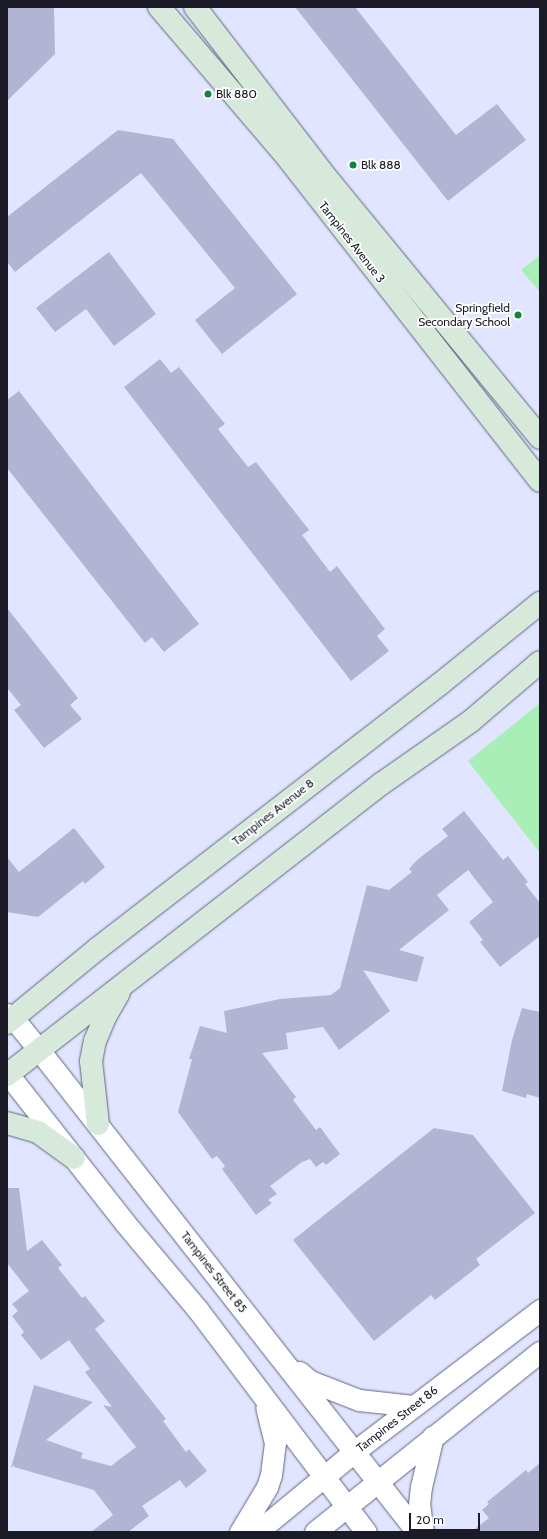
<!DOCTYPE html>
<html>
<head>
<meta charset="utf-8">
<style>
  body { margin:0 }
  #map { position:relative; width:547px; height:1539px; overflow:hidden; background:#e2e5ff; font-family:Cabin,sans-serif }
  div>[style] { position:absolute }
  .green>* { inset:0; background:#a8eeb6 }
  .building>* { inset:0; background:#b1b5d3 }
  .roads { filter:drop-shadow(0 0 1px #626581) drop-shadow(0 0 1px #626581) }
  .street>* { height:21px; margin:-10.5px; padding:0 10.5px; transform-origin:10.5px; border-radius:10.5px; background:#fff }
  .secondary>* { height:22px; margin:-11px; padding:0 11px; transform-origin:11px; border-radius:11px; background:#d7e9db }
  .dots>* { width:11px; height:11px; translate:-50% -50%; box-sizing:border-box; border:2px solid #fff; border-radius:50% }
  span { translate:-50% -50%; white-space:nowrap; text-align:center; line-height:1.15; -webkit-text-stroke:3.5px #fff; paint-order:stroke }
  .poi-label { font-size:12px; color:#1a1b26 }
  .left { translate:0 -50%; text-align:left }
  .right { translate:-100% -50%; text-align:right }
  .street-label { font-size:12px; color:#1a1b26 }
  .frame { position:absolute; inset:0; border:8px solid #1a1b26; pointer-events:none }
  .scale { position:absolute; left:409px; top:1513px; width:71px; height:18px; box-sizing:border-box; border:2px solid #1a1b26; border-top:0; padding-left:5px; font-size:12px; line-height:14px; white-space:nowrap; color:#1a1b26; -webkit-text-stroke:3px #fff; paint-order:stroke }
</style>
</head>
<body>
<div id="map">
  <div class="green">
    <i style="clip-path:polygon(540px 255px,540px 292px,521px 270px)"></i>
    <i style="clip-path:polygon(540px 703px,540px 853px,468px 761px)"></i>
  </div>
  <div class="building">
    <i style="clip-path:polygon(7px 7px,54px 7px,55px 54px,7px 101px)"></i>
    <i style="clip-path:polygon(295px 7px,355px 7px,456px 135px,497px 104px,526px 140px,448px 201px)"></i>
    <i style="clip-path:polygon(118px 130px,173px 139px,297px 294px,222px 354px,195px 320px,235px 288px,141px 173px,15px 272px,7px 262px,7px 217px)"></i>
    <i style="clip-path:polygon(109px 252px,156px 314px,114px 346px,86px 309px,55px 332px,36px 308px)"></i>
    <i style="clip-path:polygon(160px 359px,171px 373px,179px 367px,225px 424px,218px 429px,248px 467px,256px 462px,309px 530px,302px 535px,330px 572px,337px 566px,385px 629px,377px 636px,389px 651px,351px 681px,124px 387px)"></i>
    <i style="clip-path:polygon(19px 391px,199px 624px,164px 652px,152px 637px,145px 643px,7px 468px,7px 400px)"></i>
    <i style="clip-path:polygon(7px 608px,78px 698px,70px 705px,82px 719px,44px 748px,14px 710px,21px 705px,7px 688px)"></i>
    <i style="clip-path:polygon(464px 811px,503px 860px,508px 856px,528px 882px,525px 884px,540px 903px,540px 936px,500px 967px,480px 942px,483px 940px,469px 922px,493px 902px,468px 870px,437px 895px,449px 910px,399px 950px,424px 957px,417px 982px,363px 970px,390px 1011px,339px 1050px,323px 1027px,286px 1033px,288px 1049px,262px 1053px,296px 1097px,293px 1100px,316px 1130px,320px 1127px,340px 1154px,326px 1165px,323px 1162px,316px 1167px,310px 1159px,302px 1162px,270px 1186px,277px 1194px,268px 1200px,272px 1203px,256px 1215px,222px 1169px,225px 1166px,217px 1156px,212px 1159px,178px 1112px,192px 1059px,189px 1059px,200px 1026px,227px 1033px,224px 1011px,280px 999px,331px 995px,340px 988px,367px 885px,389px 890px,412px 872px,409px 869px,417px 860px,448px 836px,442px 829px)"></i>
    <i style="clip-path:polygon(74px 828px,105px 867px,85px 884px,83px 881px,38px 917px,7px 912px,7px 857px,19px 872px)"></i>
    <i style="clip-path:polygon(522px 1008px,540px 1012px,540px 1098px,527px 1094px,526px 1098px,502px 1091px,512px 1040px)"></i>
    <i style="clip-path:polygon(434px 1128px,473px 1135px,535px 1213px,476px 1259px,480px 1265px,435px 1300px,431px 1295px,374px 1341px,293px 1240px)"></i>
    <i style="clip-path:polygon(7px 1188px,19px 1188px,27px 1251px,42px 1240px,62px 1265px,58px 1268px,82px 1298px,85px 1296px,105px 1321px,95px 1329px,166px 1419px,163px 1421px,186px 1452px,189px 1449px,207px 1471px,186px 1488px,180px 1480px,142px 1506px,149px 1516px,128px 1532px,91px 1532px,113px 1515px,94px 1490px,14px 1467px,14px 1465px,11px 1468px,34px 1385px,93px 1402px,46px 1440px,83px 1453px,81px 1458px,111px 1466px,136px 1447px,103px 1405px,112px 1407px,85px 1372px,90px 1369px,69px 1340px,41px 1360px,21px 1335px,24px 1332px,12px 1316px,18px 1311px,12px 1304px,29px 1291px,7px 1263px)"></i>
    <i style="clip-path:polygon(540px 1463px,540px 1532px,471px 1532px,489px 1518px,482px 1510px,489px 1504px,487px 1502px,526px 1470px,528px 1473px)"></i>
  </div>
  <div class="roads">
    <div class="street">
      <i style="left:7px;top:1014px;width:7px;rotate:34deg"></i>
      <i style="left:13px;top:1018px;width:41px;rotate:50.9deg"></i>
      <i style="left:39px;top:1050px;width:613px;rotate:51.9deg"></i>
      <i style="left:7px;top:1073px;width:191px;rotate:51.8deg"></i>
      <i style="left:125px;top:1223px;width:114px;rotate:50deg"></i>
      <i style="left:198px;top:1310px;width:278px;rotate:52.9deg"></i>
      <i style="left:299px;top:1372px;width:14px;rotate:39deg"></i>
      <i style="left:310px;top:1381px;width:53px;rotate:21.2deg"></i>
      <i style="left:359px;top:1400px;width:54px;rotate:6.3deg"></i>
      <i style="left:240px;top:1532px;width:52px;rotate:-59deg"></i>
      <i style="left:267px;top:1487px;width:13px;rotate:-72deg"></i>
      <i style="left:271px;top:1475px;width:32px;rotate:-83deg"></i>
      <i style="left:275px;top:1443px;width:36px;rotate:-104deg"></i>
      <i style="left:257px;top:1532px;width:127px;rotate:-39.6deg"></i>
      <i style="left:355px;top:1451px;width:233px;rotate:-37.3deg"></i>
      <i style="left:315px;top:1532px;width:288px;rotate:-38.7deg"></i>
      <i style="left:423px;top:1532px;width:27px;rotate:-98deg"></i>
      <i style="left:419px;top:1505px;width:18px;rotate:-84deg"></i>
      <i style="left:421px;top:1487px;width:52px;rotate:-76.8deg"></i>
    </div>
    <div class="secondary">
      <i style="left:159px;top:7px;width:191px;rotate:49.5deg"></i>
      <i style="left:283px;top:152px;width:417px;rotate:52deg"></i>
      <i style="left:195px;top:7px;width:221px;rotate:52.4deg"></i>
      <i style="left:330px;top:182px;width:331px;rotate:50.6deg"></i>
      <i style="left:7px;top:1023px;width:117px;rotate:-39.4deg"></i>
      <i style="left:97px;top:949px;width:433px;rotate:-37.7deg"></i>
      <i style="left:440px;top:684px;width:129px;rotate:-39deg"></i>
      <i style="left:7px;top:1075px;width:474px;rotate:-37.9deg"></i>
      <i style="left:381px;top:784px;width:110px;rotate:-35deg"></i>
      <i style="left:471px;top:721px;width:91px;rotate:-40.5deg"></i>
      <i style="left:7px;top:1123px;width:32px;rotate:16deg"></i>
      <i style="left:38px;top:1132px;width:44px;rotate:35.8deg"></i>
      <i style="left:98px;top:1124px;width:63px;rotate:-96.3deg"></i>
      <i style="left:91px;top:1061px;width:20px;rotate:-79deg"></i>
      <i style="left:95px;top:1041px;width:26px;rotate:-67deg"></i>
      <i style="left:105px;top:1017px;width:28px;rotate:-60deg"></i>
    </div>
  </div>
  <div class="dots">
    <i style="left:208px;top:94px;background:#10853e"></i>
    <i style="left:353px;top:165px;background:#10853e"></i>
    <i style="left:518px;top:315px;background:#10853e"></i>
  </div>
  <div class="poi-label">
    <span class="left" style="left:216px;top:94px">Blk 880</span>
    <span class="left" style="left:361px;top:165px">Blk 888</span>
    <span class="right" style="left:510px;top:315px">Springfield<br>Secondary School</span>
  </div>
  <div class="street-label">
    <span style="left:352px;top:242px;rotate:52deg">Tampines Avenue 3</span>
    <span style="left:273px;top:812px;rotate:-38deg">Tampines Avenue 8</span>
    <span style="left:214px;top:1272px;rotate:52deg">Tampines Street 85</span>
    <span style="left:397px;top:1419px;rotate:-38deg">Tampines Street 86</span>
  </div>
  <div class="frame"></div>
  <div class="scale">20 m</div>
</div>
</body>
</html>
